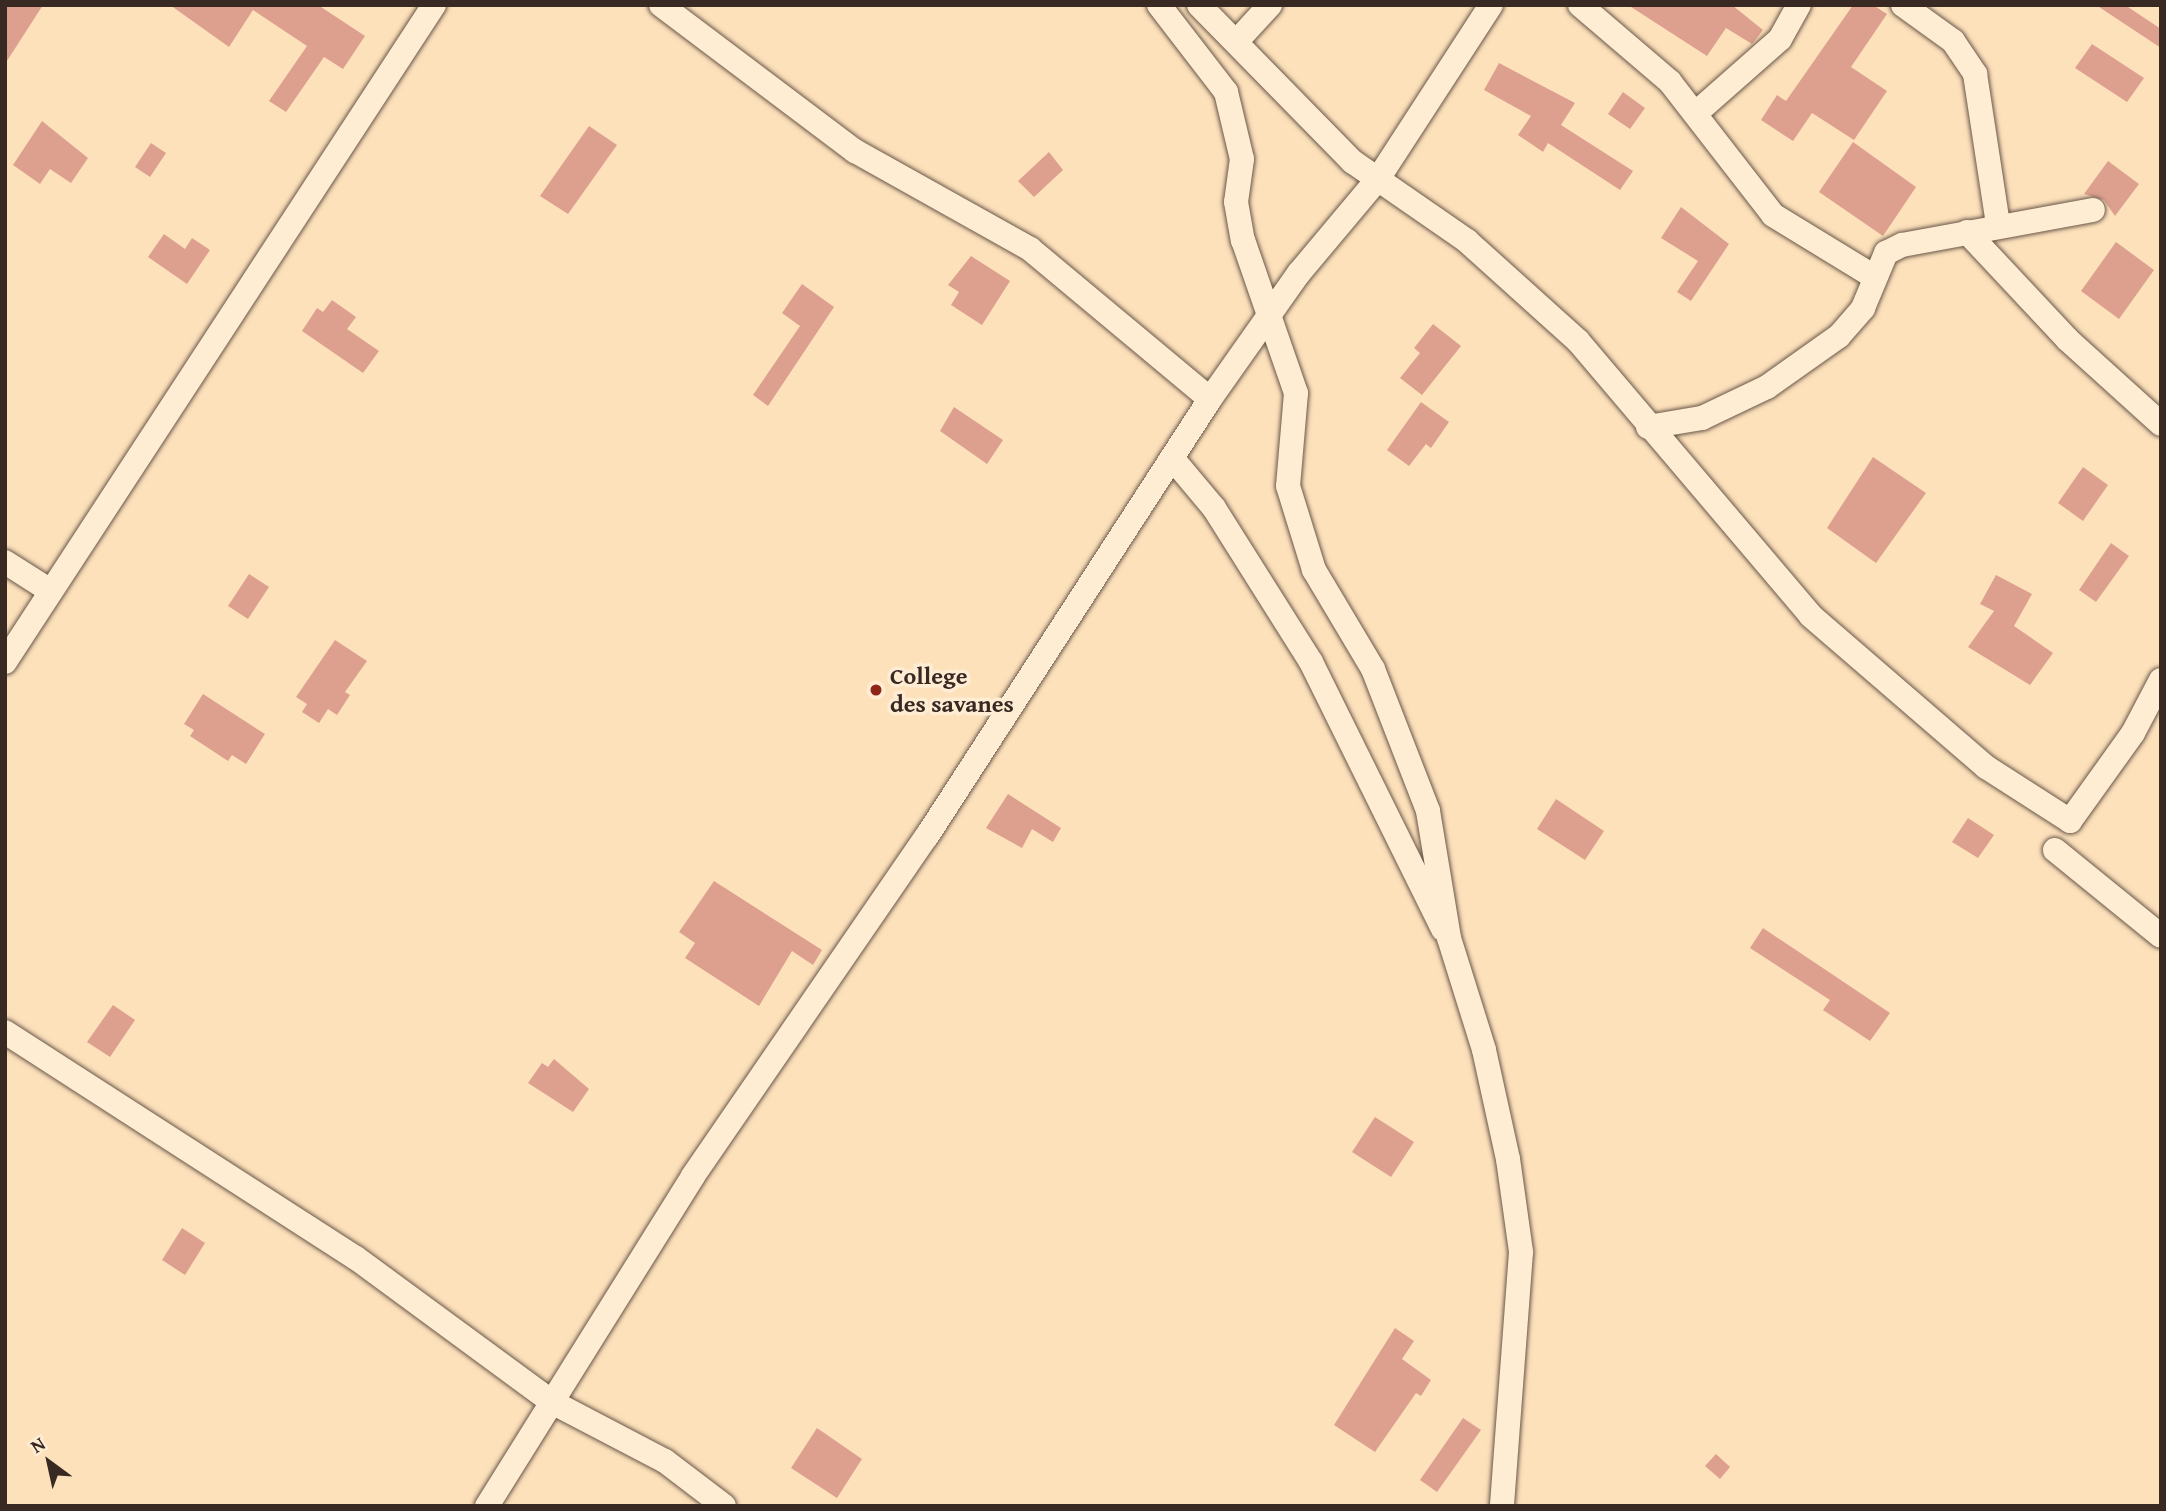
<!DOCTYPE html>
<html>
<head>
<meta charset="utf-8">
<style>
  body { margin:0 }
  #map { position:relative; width:2166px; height:1511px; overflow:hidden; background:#fde1bb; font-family:"Gentium Book Plus",serif }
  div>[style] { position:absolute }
  .building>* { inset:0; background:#dea08e }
  .roads { filter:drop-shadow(0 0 2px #695749) drop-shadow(0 0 2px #695749) }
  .minor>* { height:24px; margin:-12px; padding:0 12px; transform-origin:12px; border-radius:12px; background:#feecd3 }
  .dots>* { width:19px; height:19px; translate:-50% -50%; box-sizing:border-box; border:4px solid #feecd3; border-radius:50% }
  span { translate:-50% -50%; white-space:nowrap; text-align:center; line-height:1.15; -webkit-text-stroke:7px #feecd3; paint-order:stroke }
  .poi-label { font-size:24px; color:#382923; font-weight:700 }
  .left { translate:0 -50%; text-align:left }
  .frame { position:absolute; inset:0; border:7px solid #382923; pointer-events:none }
  .north { position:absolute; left:14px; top:1427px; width:70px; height:70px; -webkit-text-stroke:5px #feecd3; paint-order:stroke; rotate:327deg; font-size:19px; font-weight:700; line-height:28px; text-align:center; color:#382923 }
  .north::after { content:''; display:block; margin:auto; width:24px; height:32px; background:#382923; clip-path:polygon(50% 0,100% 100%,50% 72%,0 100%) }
</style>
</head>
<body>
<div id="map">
  <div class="building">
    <i style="clip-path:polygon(5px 5px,43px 5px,5px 64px)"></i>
    <i style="clip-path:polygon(170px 5px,318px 5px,365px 36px,343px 69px,324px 57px,286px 112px,269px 101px,307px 46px,253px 10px,229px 47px)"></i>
    <i style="clip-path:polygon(1628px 5px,1732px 5px,1763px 30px,1752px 44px,1726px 28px,1707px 56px)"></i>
    <i style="clip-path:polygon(1853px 5px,1873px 5px,1887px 14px,1851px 67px,1887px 91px,1854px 140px,1812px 113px,1793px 141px,1761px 120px,1777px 95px,1786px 101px)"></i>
    <i style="clip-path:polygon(2096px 5px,2125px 5px,2161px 29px,2161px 48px)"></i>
    <i style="clip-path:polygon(2092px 44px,2144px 78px,2127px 102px,2075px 68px)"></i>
    <i style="clip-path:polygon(1499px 63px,1575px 103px,1561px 125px,1633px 171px,1620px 190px,1548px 143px,1543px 152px,1518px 135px,1531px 116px,1484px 90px)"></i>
    <i style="clip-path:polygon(1623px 92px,1645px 108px,1630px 129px,1608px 114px)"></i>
    <i style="clip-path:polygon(42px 121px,88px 158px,71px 183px,50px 169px,40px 184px,13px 165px)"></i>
    <i style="clip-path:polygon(589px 126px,617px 145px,568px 214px,540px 196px)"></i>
    <i style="clip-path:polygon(1853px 142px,1916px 187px,1883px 236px,1819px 192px)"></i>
    <i style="clip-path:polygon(151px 143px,166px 153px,150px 177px,135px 167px)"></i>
    <i style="clip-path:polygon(1049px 152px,1063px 170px,1034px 197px,1018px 181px)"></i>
    <i style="clip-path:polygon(2108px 161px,2139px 184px,2115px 216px,2104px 200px,2084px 194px)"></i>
    <i style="clip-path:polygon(1681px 207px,1729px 244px,1691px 301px,1677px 292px,1698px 261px,1661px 238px)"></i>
    <i style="clip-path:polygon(164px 234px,185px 249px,192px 238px,210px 250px,187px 284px,148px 257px)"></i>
    <i style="clip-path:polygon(2116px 242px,2154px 270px,2119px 319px,2081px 291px)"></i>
    <i style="clip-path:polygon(971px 256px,1010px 281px,982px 325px,951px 305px,959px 292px,948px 285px)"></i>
    <i style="clip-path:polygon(802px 284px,834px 307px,768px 406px,753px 395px,800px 326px,782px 313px)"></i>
    <i style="clip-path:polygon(332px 300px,356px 317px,347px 329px,379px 351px,363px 373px,302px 331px,317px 308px,323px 312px)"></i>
    <i style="clip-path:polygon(1433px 324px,1461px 346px,1422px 395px,1400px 378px,1420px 353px,1414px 348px)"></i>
    <i style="clip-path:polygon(1421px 402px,1449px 422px,1431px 448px,1426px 444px,1409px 466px,1387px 450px)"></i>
    <i style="clip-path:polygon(954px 407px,1003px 440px,987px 464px,940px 431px)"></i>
    <i style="clip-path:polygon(1873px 457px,1926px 493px,1876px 563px,1827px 528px)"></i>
    <i style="clip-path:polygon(2083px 467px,2108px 485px,2083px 521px,2058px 503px)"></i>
    <i style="clip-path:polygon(2111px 543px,2129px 556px,2096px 602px,2079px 590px)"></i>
    <i style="clip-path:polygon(249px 574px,269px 587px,248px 619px,228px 606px)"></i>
    <i style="clip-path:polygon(1996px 575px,2032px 594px,2014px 626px,2053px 653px,2030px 685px,1968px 647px,1994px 611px,1980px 604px)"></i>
    <i style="clip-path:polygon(335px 640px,367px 661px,345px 692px,350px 695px,337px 715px,328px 709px,319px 723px,302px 712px,307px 704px,296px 697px)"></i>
    <i style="clip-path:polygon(203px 694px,265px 734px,246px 764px,232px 755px,228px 761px,190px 736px,194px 730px,184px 724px)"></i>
    <i style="clip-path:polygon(1008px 794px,1061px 828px,1053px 842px,1032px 829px,1022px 848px,986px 828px)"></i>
    <i style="clip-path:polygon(1556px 799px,1604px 831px,1585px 860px,1537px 829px)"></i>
    <i style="clip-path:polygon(1968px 818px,1994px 835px,1978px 858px,1952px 842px)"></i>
    <i style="clip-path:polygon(714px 881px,822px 950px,813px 965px,792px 951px,759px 1006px,685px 958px,695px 943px,679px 932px)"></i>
    <i style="clip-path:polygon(1763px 928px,1890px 1013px,1870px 1041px,1823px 1010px,1830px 1000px,1750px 948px)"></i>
    <i style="clip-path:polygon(113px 1005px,135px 1020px,110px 1057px,87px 1042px)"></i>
    <i style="clip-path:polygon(554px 1059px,589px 1089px,573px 1112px,528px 1083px,542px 1063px,548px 1067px)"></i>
    <i style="clip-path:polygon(1375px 1117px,1414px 1142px,1391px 1177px,1352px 1152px)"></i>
    <i style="clip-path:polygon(182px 1228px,205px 1243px,185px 1275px,162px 1260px)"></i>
    <i style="clip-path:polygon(1395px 1328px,1414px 1341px,1402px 1359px,1431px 1380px,1421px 1396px,1416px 1393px,1375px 1452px,1334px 1425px)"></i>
    <i style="clip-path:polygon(1463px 1418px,1481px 1430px,1437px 1492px,1420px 1480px)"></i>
    <i style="clip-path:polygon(817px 1428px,862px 1459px,837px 1498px,791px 1468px)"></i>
    <i style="clip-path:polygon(1716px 1454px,1730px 1467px,1720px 1479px,1705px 1466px)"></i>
  </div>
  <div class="roads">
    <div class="minor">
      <i style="left:661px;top:5px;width:243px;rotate:37deg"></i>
      <i style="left:855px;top:151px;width:201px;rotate:29.2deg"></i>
      <i style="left:1030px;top:249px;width:234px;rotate:39.8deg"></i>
      <i style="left:1159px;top:5px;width:110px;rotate:52.4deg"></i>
      <i style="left:1226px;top:92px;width:69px;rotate:76.6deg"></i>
      <i style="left:1242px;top:159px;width:43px;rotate:97.9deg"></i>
      <i style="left:1236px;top:202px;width:39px;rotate:80deg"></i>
      <i style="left:1243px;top:240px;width:162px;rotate:70.9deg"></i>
      <i style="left:1296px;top:393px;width:93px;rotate:94.9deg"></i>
      <i style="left:1288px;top:486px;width:88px;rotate:72.8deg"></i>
      <i style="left:1314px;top:570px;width:115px;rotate:59.2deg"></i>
      <i style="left:1373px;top:669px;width:152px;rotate:68.8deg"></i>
      <i style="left:1428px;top:811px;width:129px;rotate:80.6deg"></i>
      <i style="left:1449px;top:938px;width:117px;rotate:72.6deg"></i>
      <i style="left:1484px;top:1050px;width:112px;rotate:77.6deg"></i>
      <i style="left:1508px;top:1159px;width:94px;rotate:82deg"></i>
      <i style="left:1521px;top:1252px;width:255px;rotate:94.3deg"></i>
      <i style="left:1199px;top:5px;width:220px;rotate:45.6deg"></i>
      <i style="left:1353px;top:162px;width:139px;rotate:34.7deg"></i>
      <i style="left:1467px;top:241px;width:149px;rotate:42deg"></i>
      <i style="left:1578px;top:341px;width:360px;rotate:49.7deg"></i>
      <i style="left:1811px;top:616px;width:231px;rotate:40.8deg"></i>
      <i style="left:1986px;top:767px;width:100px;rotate:32.7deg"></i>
      <i style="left:2070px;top:821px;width:108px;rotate:-54.4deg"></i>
      <i style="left:2133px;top:733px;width:60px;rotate:-62.2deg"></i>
      <i style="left:1580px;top:5px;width:118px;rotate:40.5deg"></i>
      <i style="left:1670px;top:82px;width:168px;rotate:52.2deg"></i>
      <i style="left:1773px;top:215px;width:117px;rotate:31.4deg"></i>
      <i style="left:1903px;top:5px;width:62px;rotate:35.8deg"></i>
      <i style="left:1953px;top:41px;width:40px;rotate:56deg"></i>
      <i style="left:1975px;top:74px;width:152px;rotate:81.3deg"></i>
      <i style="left:1237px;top:41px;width:49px;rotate:-47.5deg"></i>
      <i style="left:1696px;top:113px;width:112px;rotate:-41.4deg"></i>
      <i style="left:1780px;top:39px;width:39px;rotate:-61deg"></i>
      <i style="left:1967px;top:232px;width:148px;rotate:46.9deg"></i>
      <i style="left:2068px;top:340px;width:125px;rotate:42.1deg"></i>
      <i style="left:1648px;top:427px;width:55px;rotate:-9.5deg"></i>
      <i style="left:1702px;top:418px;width:72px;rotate:-25.5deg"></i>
      <i style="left:1767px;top:387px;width:88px;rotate:-35.3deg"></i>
      <i style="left:1839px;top:336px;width:37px;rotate:-49deg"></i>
      <i style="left:1863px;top:308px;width:60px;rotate:-67.3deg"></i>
      <i style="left:1886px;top:253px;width:18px;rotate:-27deg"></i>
      <i style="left:1902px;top:245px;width:194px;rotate:-10.4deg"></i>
      <i style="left:1172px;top:458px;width:65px;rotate:50deg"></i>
      <i style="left:1214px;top:508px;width:182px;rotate:57.8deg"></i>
      <i style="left:1311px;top:662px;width:298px;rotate:63.7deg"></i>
      <i style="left:5px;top:562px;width:52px;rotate:32.5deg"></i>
      <i style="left:5px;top:662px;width:785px;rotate:-56.86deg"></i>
      <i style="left:2055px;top:850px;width:136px;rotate:39.1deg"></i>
      <i style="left:5px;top:1032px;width:417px;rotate:32.8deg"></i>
      <i style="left:356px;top:1258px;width:243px;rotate:36.3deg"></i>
      <i style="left:552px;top:1402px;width:127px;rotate:27.6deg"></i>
      <i style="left:665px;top:1461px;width:74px;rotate:37.3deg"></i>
      <i style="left:487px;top:1506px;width:389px;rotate:-58deg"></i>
      <i style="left:693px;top:1176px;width:413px;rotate:-55.5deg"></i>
      <i style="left:927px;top:836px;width:521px;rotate:-57.07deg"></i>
      <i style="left:1210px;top:399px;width:154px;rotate:-54.8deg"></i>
      <i style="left:1299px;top:273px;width:123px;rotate:-50deg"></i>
      <i style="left:1378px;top:179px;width:207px;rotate:-57deg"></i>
    </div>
  </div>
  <div class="dots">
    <i style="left:876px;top:690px;background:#8f2418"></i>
  </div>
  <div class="poi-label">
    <span class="left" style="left:890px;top:690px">College<br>des savanes</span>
  </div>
  <div class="frame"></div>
  <div class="north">N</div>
</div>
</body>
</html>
